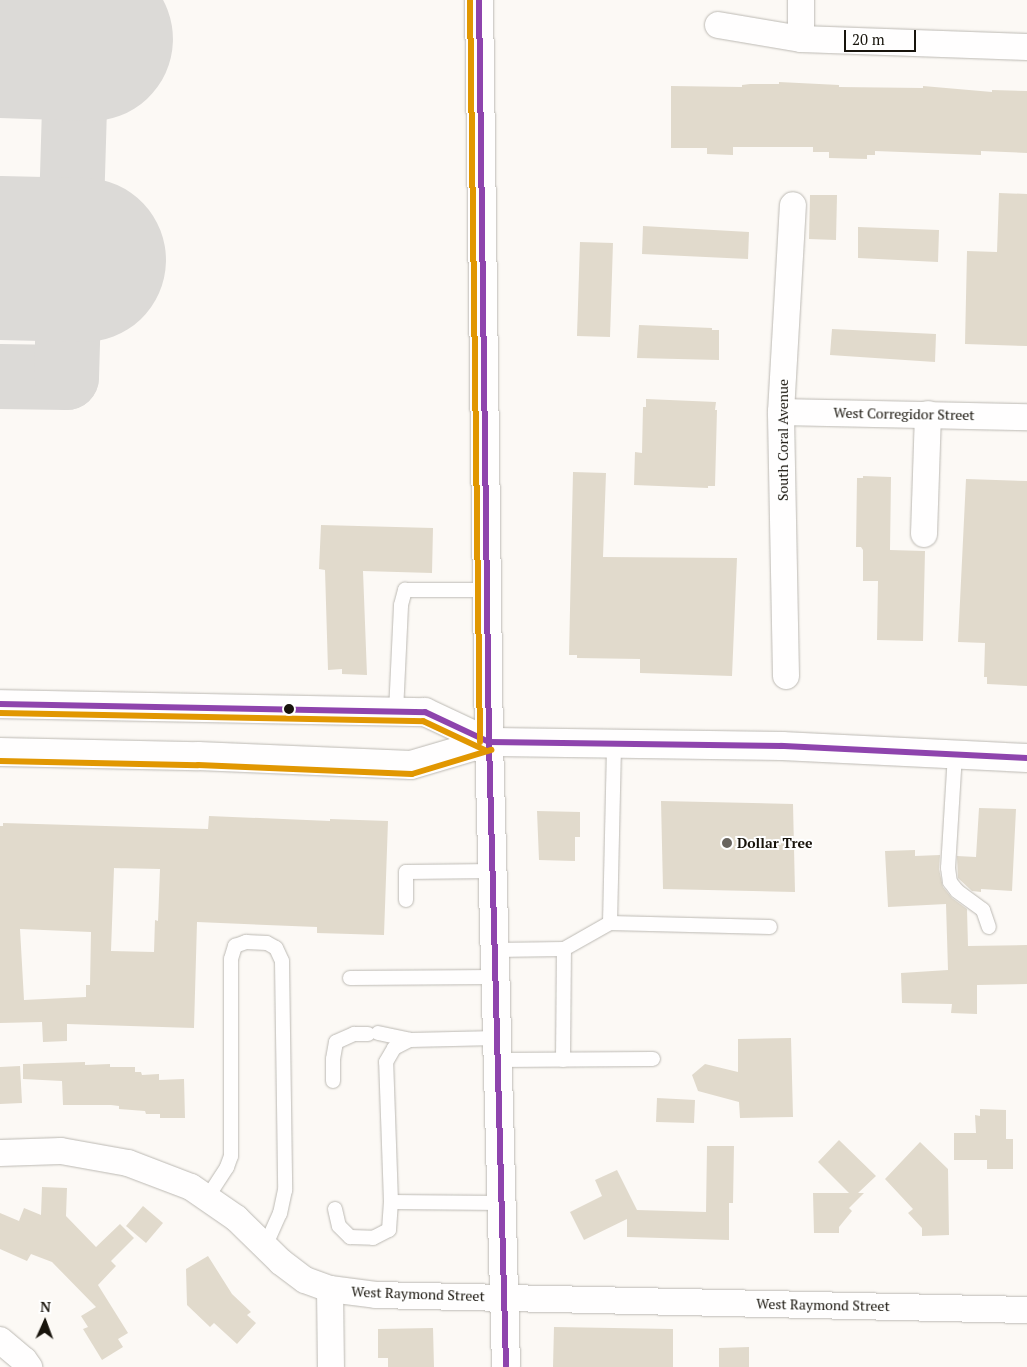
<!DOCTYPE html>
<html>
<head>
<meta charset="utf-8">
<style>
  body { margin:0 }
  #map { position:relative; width:1027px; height:1367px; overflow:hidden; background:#fcf9f5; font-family:"PT Serif",serif }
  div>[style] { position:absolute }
  .taxiway>* { height:65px; margin:-32.5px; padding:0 32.5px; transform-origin:32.5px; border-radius:32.5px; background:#dcdad7 }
  .runway>* { height:164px; margin:-82px; padding:0 82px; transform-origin:82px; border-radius:82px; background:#dcdad7 }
  .building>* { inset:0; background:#e1dacc }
  .roads { filter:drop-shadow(0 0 1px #bcb9b3) drop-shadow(0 0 1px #bcb9b3) }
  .lane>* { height:14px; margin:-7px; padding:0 7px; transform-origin:7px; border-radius:7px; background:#fffefe }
  .street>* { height:26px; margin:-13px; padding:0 13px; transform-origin:13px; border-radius:13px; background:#fffefe }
  .secondary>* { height:28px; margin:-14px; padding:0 14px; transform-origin:14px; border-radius:14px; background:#fffefe }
  .bus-1>* { height:6px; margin:-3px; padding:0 3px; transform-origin:3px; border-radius:3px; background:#8e44ad }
  .bus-2>* { height:6px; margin:-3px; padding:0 3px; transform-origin:3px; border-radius:3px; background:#e19701 }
  .dots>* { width:14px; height:14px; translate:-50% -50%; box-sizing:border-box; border:2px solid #fff; border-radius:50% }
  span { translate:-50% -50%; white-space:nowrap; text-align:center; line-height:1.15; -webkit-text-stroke:4px #fff; paint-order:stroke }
  .street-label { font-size:14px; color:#18140c }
  .poi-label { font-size:14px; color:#18140c; font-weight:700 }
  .left { translate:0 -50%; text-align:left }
  .north { position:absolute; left:20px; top:1297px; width:50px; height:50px; -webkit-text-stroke:4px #fff; paint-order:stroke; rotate:2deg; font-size:14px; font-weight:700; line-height:20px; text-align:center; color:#18140c }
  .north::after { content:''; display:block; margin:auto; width:18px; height:22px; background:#18140c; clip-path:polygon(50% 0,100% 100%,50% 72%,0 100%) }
  .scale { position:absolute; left:844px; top:30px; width:72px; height:22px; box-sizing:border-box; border:2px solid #18140c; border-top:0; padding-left:6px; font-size:15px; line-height:18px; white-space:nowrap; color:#18140c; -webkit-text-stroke:4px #fff; paint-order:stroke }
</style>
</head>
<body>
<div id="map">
  <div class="taxiway">
    <i style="left:0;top:376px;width:66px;rotate:0.9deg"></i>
    <i style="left:66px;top:377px;width:377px;rotate:-88.3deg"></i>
  </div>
  <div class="runway">
    <i style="left:0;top:36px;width:91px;rotate:1.9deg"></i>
    <i style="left:0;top:258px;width:84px;rotate:1.4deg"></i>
  </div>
  <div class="building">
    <i style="clip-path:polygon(779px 82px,839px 85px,839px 87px,923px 88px,923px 86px,992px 92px,992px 90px,1027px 91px,1027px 153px,981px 151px,981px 155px,875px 151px,875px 155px,867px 155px,867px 159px,829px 158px,829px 152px,813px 152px,813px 147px,733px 147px,733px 155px,707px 154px,707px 148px,671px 148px,671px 86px,742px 87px,742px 85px,750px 84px,779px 84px)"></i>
    <i style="clip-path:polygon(999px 193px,1027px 194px,1027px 346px,965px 344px,967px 251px,997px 252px)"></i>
    <i style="clip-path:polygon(810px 195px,837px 195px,836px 240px,809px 239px)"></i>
    <i style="clip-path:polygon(643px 226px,749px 232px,748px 259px,642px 254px)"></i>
    <i style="clip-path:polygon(858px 227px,939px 230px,938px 262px,858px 258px)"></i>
    <i style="clip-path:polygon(580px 242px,613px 243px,610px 337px,577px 336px)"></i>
    <i style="clip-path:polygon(639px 325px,712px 328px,712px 330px,719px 330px,719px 360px,637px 358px)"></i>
    <i style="clip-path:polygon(832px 329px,936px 334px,935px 362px,830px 355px)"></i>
    <i style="clip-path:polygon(646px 399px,716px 402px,715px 410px,717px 410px,715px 486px,708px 486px,708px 488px,634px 485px,635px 452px,642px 453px,643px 407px,646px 407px)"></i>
    <i style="clip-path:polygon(573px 472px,606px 473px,603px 557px,737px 558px,732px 676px,640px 673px,640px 659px,577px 658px,577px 655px,569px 655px)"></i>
    <i style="clip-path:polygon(863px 476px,891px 477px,890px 550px,925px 551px,923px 641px,877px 640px,878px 581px,863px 581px,863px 550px,861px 547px,856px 547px,857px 478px,863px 478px)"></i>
    <i style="clip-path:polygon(966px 479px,1027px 481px,1027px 686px,987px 684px,987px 677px,984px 677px,985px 643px,958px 642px)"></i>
    <i style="clip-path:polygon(321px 525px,433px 528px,432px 573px,363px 571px,367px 675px,342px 674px,342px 669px,328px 670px,325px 570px,319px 569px)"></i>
    <i style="clip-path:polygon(661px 801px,793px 804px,795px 892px,663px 889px)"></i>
    <i style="clip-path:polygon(979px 808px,1016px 809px,1012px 891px,981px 889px,981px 892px,972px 891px,958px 878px,957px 856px,976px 857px)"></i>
    <i style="clip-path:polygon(537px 811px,580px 812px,580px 837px,575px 837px,575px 861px,539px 860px)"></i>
    <i style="clip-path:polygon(evenodd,209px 816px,330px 821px,330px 819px,388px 821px,384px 935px,317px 933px,317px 927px,197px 922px,194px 1028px,67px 1024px,67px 1041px,43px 1042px,42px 1022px,0 1023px,0 826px,3px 826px,3px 823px,208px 829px,209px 816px,114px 868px,160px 869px,158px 921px,155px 920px,154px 952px,111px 951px,114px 868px,209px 816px,20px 929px,91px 932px,90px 985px,86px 985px,86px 997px,24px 1000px,20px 929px)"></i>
    <i style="clip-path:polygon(915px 850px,915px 856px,940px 855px,939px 869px,943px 887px,952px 898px,967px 909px,968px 946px,1027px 945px,1027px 984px,977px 985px,977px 1014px,951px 1013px,952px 1004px,902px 1003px,901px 973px,948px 970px,946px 904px,888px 907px,885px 851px)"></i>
    <i style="clip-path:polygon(791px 1038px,793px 1117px,740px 1118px,739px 1102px,698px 1091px,692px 1075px,705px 1064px,738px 1072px,738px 1039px)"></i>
    <i style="clip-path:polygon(85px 1062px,85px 1065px,110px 1064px,110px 1067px,135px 1067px,135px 1072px,141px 1072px,142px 1075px,159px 1074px,159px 1080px,184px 1079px,185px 1118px,160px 1118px,160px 1114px,146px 1114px,145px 1111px,119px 1109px,119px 1106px,111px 1105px,63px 1105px,62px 1081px,23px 1079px,23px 1064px)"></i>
    <i style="clip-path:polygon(20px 1066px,22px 1103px,0 1104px,0 1067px)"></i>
    <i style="clip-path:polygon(657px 1098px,695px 1100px,694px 1123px,656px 1122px)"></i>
    <i style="clip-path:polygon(980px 1109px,1006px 1110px,1006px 1139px,1013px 1139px,1013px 1169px,987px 1169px,987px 1160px,954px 1160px,954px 1133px,976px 1133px,975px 1115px,980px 1116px)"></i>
    <i style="clip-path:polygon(839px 1140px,876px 1176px,858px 1193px,864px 1193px,849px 1208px,852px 1211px,839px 1227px,839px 1233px,814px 1233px,813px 1193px,849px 1193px,818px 1162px)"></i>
    <i style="clip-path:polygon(920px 1142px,948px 1169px,949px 1235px,922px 1236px,922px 1228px,908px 1213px,913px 1209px,885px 1179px)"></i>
    <i style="clip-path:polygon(707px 1146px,734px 1146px,733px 1203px,729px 1203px,729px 1240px,627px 1237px,627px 1219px,584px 1240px,570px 1212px,602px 1196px,595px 1180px,617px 1170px,637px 1210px,706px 1212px)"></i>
    <i style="clip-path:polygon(42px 1187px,67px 1188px,66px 1216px,96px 1247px,120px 1224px,134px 1238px,111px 1261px,116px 1266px,98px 1285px,128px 1333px,118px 1339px,123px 1347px,102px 1360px,83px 1329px,88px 1327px,81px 1316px,96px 1307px,52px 1262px,31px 1254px,27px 1261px,0 1249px,0 1213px,19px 1221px,24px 1208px,41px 1215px)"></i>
    <i style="clip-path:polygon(143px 1206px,163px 1223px,146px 1243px,126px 1226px)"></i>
    <i style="clip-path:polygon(208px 1256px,232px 1294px,251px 1312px,247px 1315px,256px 1323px,237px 1344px,214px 1323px,210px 1327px,187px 1305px,186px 1269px)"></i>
    <i style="clip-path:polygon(554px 1327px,673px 1329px,673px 1367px,553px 1367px)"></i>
    <i style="clip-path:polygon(433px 1328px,434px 1367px,388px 1367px,388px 1358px,378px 1358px,378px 1329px)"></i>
    <i style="clip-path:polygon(749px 1347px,749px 1367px,719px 1367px,719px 1348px)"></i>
  </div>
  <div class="roads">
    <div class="lane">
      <i style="left:396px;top:712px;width:107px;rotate:-87.3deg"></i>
      <i style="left:401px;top:605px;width:16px;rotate:-75deg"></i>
      <i style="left:405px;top:590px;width:82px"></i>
      <i style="left:955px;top:754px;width:114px;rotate:93.5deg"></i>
      <i style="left:948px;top:868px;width:14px;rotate:82deg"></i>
      <i style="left:950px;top:882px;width:11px;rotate:52deg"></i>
      <i style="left:957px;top:891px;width:32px;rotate:36deg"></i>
      <i style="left:983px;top:910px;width:18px;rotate:71deg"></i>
      <i style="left:406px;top:900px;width:28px;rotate:-90deg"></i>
      <i style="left:406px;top:872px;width:87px;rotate:-0.7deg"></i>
      <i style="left:610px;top:923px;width:180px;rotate:-88.7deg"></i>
      <i style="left:495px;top:950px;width:69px;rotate:-0.8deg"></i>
      <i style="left:564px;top:949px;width:53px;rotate:-29.5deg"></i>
      <i style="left:610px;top:923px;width:160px;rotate:1.4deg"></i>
      <i style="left:350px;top:978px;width:145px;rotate:-0.4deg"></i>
      <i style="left:378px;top:1033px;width:33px;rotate:12deg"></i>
      <i style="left:410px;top:1040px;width:87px;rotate:-1.3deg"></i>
      <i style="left:498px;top:1060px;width:155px;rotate:-0.4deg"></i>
      <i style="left:563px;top:1060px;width:111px;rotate:-89.5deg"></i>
      <i style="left:333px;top:1081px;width:22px;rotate:-90deg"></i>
      <i style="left:333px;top:1059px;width:17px;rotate:-80deg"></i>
      <i style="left:336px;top:1042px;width:20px;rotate:-24deg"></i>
      <i style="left:354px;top:1034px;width:14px"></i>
      <i style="left:207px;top:1198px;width:37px;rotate:-57deg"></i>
      <i style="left:227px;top:1167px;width:12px;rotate:-70deg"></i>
      <i style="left:231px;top:1156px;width:197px;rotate:-90deg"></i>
      <i style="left:231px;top:959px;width:14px;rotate:-73deg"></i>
      <i style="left:235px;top:946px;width:12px;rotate:-20deg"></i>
      <i style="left:246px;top:942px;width:21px;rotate:3deg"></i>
      <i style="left:267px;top:943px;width:10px;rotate:29deg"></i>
      <i style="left:276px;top:948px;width:14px;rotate:65deg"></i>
      <i style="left:282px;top:961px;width:229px;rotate:89.2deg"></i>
      <i style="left:285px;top:1190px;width:24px;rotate:102deg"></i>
      <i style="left:280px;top:1213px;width:36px;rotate:114deg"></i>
      <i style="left:391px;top:1202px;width:111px;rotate:0.5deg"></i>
      <i style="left:335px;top:1209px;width:17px;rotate:77deg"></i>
      <i style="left:339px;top:1226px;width:16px;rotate:45deg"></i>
      <i style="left:350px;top:1237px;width:23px;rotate:2deg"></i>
      <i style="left:373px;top:1238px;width:18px;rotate:-27deg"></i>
      <i style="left:389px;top:1230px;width:28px;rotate:-86deg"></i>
      <i style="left:391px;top:1202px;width:140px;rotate:-92deg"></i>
      <i style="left:386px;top:1062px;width:16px;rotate:-60deg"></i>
      <i style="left:394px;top:1048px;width:18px;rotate:-27deg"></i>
    </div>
    <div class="street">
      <i style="left:801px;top:0;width:39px;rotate:90deg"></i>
      <i style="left:718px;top:25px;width:84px;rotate:9.6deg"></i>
      <i style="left:801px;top:39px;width:226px;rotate:2deg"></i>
      <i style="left:781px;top:412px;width:246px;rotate:1.2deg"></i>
      <i style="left:924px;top:534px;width:120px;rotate:-88.1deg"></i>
      <i style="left:786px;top:676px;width:264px;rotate:-91.1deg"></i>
      <i style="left:781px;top:412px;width:207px;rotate:-86.7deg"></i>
      <i style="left:0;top:1153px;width:61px;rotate:-1.9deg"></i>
      <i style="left:61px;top:1151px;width:68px;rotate:10.2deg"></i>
      <i style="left:128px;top:1163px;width:67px;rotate:20.9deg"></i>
      <i style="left:191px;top:1187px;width:55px;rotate:34.6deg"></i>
      <i style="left:236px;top:1218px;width:63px;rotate:44.4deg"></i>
      <i style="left:281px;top:1262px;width:30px;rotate:37deg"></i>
      <i style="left:305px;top:1280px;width:27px;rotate:20deg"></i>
      <i style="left:330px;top:1289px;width:46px;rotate:7.4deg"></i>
      <i style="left:376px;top:1295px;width:651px;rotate:1.32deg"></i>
      <i style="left:330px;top:1289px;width:78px;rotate:89.3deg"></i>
      <i style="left:0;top:1340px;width:31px;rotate:40deg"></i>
      <i style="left:24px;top:1360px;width:9px;rotate:54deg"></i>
    </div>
    <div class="secondary">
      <i style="left:479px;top:0;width:742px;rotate:89.23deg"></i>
      <i style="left:489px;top:742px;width:625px;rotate:88.44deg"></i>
      <i style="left:0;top:704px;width:425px;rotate:1.1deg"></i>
      <i style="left:425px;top:712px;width:71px;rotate:25.1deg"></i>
      <i style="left:0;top:752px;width:198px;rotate:1.2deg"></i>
      <i style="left:198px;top:756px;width:213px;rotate:2.4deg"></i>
      <i style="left:411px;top:765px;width:81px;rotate:-16.4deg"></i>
      <i style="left:489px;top:742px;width:293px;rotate:0.8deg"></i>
      <i style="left:782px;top:746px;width:245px;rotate:2.8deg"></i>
    </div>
  </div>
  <div class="bus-1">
    <i style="left:479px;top:0;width:742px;rotate:89.23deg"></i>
    <i style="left:489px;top:742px;width:625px;rotate:88.44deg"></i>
    <i style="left:0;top:704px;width:425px;rotate:1.1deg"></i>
    <i style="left:425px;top:712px;width:71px;rotate:25.1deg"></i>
    <i style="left:489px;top:742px;width:293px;rotate:0.8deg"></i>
    <i style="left:782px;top:746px;width:245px;rotate:2.8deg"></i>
  </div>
  <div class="bus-2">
    <i style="left:470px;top:0;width:742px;rotate:89.23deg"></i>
    <i style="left:0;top:713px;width:423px;rotate:1.1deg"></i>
    <i style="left:423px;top:721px;width:68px;rotate:25.1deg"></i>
    <i style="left:0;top:761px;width:198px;rotate:1.2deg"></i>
    <i style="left:198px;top:765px;width:214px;rotate:2.4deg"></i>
    <i style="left:412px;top:774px;width:83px;rotate:-16.9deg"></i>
  </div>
  <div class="dots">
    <i style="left:289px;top:709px;background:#18140c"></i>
    <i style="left:727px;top:843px;background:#68645e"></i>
  </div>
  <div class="street-label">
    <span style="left:904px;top:414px;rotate:1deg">West Corregidor Street</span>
    <span style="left:783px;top:440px;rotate:-90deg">South Coral Avenue</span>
    <span style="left:418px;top:1294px;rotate:2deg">West Raymond Street</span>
    <span style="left:823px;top:1305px;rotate:1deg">West Raymond Street</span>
  </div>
  <div class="poi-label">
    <span class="left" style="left:737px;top:843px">Dollar Tree</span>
  </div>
  <div class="north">N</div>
  <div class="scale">20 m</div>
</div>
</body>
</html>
